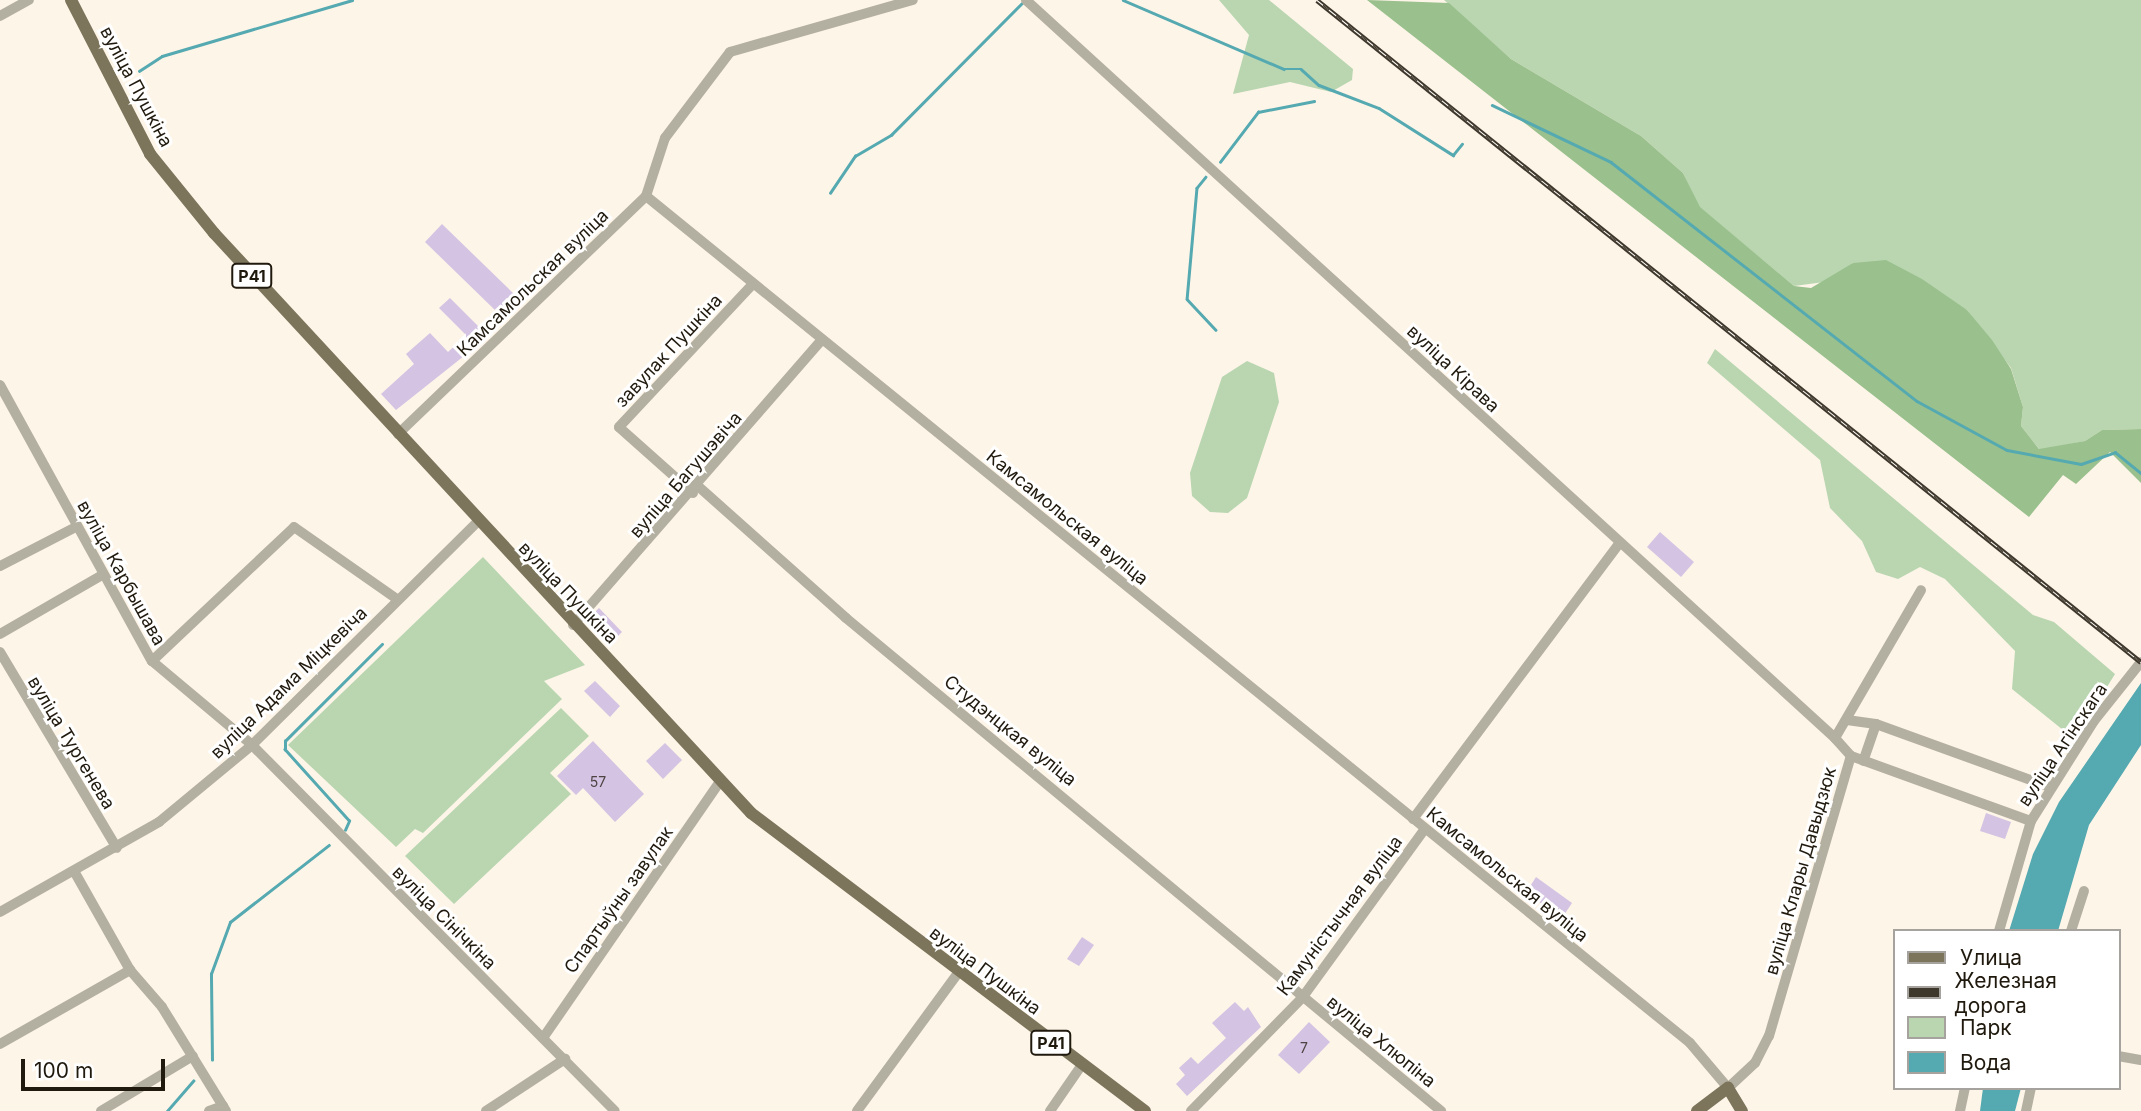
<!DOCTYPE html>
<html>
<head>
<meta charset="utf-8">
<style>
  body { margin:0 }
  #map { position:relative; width:2141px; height:1111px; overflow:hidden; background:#fef5e9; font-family:Inter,sans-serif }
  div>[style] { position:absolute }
  .green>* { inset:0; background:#b9d6b0 }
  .forest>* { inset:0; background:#9ac08d }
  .water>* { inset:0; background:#55a9b0 }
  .stream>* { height:2.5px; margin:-1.25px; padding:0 1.25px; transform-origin:1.25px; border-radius:1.25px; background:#55a9b0 }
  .building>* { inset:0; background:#d4c3e2 }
  .minor>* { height:10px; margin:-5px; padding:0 5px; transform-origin:5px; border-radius:5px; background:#b4b0a1 }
  .major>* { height:12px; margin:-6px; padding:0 6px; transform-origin:6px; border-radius:6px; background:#7c755b }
  .rail>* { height:5px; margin-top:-2.5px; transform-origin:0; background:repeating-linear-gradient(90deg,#fff 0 8px,#3e372c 0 16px); box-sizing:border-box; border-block:2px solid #3e372c }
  span { translate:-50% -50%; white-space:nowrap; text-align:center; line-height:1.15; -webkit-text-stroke:6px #fff; paint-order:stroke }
  .number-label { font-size:14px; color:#4d4443 }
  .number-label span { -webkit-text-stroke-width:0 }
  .shield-label span { padding:2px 5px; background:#fff; border:2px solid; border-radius:5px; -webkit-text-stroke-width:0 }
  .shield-label { font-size:16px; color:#20190e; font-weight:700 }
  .street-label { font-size:18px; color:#20190e }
  .legend { position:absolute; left:1893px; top:929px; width:228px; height:161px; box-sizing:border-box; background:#fff; border:2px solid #a6a39f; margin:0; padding:9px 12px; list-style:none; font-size:21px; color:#20190e }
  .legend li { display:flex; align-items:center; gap:14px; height:35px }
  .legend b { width:35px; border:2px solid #a6a39f }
  .scale { position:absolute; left:21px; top:1059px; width:144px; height:32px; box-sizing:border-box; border:4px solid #20190e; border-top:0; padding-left:9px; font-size:21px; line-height:24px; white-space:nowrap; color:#20190e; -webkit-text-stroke:5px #fff; paint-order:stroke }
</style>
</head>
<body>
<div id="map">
  <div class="green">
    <i style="clip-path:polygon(1219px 0,1269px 0,1353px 69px,1352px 80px,1331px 92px,1290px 82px,1233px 94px,1249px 35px)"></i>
    <i style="clip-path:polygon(1444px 0,2141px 0,2141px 429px,2102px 430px,2085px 441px,2040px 450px,2021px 426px,2023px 407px,2011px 368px,1967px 310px,1853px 263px,1832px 281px,1794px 286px,1699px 207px,1683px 173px,1641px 136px,1511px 59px)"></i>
    <i style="clip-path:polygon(1715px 349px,2033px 615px,2054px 622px,2115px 674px,2078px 734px,2068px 734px,2012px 689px,2015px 651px,1945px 579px,1920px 567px,1898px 579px,1876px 572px,1862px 541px,1830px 508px,1820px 460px,1707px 363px)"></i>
    <i style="clip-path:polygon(1247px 361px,1274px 373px,1279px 402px,1247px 498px,1228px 513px,1210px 512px,1192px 496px,1190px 473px,1222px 377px)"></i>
    <i style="clip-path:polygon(483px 557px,585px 665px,544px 681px,562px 699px,423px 833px,415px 829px,396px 847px,288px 745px)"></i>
    <i style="clip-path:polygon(561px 708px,589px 736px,550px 773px,571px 794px,454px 904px,405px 856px)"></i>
  </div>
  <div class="forest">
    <i style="clip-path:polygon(1367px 0,1449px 3px,1511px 59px,1641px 136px,1683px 173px,1700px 207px,1794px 286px,1811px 288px,1853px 263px,1886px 260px,1922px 279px,1967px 310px,1992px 340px,2011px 369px,2023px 407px,2021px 426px,2039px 449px,2085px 441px,2102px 430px,2141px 429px,2141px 483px,2110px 452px,2076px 484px,2063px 475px,2029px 517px)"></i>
  </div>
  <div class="water">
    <i style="clip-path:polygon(2141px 683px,2141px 745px,2089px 825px,2058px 931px,2009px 931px,2033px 854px,2059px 802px)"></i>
    <i style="clip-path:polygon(1983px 1088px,2021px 1088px,2015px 1111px,1980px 1111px)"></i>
  </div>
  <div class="stream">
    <i style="left:1123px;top:0;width:175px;rotate:23.2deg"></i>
    <i style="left:1284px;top:69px;width:17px"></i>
    <i style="left:1301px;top:69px;width:24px;rotate:42deg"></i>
    <i style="left:1319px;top:85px;width:64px;rotate:21deg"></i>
    <i style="left:1379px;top:108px;width:88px;rotate:32.4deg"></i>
    <i style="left:1453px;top:155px;width:14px;rotate:-51deg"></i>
    <i style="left:139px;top:71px;width:27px;rotate:-33deg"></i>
    <i style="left:162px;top:56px;width:198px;rotate:-16.4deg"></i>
    <i style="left:1492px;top:105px;width:132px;rotate:25.6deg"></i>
    <i style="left:1611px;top:162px;width:388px;rotate:38deg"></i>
    <i style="left:1917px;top:401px;width:102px;rotate:28.6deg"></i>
    <i style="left:2007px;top:450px;width:75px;rotate:10.7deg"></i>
    <i style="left:2081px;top:464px;width:36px;rotate:-19deg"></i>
    <i style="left:2115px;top:452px;width:33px;rotate:39deg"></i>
    <i style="left:1220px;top:162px;width:63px;rotate:-52.8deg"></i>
    <i style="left:1258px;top:112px;width:57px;rotate:-11.1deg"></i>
    <i style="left:1206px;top:177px;width:14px;rotate:129deg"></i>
    <i style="left:1197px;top:188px;width:111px;rotate:95.1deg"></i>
    <i style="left:1187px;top:299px;width:42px;rotate:46.9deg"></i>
    <i style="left:830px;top:193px;width:45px;rotate:-56deg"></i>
    <i style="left:855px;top:156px;width:42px;rotate:-30.3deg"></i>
    <i style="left:891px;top:135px;width:185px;rotate:-45.2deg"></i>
    <i style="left:345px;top:830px;width:10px;rotate:-66deg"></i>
    <i style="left:349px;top:821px;width:96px;rotate:-132deg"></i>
    <i style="left:285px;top:750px;width:9px;rotate:-90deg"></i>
    <i style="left:285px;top:741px;width:137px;rotate:-45deg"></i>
    <i style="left:212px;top:1060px;width:86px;rotate:-90.7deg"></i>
    <i style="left:211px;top:974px;width:55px;rotate:-69.9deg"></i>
    <i style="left:230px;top:922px;width:125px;rotate:-37.9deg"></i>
    <i style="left:167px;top:1111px;width:40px;rotate:-49deg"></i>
  </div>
  <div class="building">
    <i style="clip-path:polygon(442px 224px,514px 294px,497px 312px,425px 242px)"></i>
    <i style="clip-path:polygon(450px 298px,482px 330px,464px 347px,469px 352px,396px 410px,381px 394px,414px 364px,406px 354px,430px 333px,448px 352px,466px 335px,439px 308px)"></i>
    <i style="clip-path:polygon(1660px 532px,1694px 562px,1681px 577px,1647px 547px)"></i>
    <i style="clip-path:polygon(599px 608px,622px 632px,610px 644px,587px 620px)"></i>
    <i style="clip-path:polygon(595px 681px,620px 706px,610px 717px,584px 691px)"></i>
    <i style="clip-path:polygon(593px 741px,644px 794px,615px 822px,583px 788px,576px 795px,557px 776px)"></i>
    <i style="clip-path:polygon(665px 743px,682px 760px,663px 779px,646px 761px)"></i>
    <i style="clip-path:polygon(1986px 813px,2011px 822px,2005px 839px,1980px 831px)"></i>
    <i style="clip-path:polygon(1536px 877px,1572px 903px,1562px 918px,1526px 893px)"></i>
    <i style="clip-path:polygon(1082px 937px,1094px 945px,1079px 966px,1067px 959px)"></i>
    <i style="clip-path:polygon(1235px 1002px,1244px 1011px,1248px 1007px,1261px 1027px,1187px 1096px,1176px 1084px,1185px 1075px,1179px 1068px,1191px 1057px,1198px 1064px,1226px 1038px,1212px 1023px)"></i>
    <i style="clip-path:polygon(1309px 1022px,1330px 1042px,1299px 1074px,1278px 1055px)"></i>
  </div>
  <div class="minor">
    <i style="left:1026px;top:0;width:1095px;rotate:42.37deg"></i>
    <i style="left:0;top:16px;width:33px;rotate:-29deg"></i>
    <i style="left:646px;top:196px;width:61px;rotate:-71.9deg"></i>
    <i style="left:665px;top:138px;width:108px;rotate:-52.9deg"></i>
    <i style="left:730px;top:52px;width:190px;rotate:-15.9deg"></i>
    <i style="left:0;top:385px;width:315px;rotate:61.2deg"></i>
    <i style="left:152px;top:661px;width:131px;rotate:40deg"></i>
    <i style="left:252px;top:745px;width:515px;rotate:45.24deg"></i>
    <i style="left:398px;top:434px;width:344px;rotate:-43.8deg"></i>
    <i style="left:646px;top:196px;width:1344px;rotate:39.05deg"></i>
    <i style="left:1690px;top:1043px;width:59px;rotate:49.8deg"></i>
    <i style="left:1728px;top:1088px;width:37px;rotate:-43deg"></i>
    <i style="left:1755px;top:1063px;width:30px;rotate:-63deg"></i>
    <i style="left:1769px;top:1036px;width:292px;rotate:-73.7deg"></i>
    <i style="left:1851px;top:756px;width:24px;rotate:-132deg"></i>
    <i style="left:1835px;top:738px;width:171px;rotate:-59.8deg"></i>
    <i style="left:699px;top:487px;width:197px;rotate:41.7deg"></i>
    <i style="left:846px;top:618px;width:773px;rotate:39.64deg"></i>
    <i style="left:693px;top:493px;width:99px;rotate:-138.3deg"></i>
    <i style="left:619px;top:427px;width:193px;rotate:-46.9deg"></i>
    <i style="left:0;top:566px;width:85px;rotate:-27.2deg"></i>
    <i style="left:573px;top:625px;width:376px;rotate:-48.9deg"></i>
    <i style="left:0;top:634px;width:118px;rotate:-30deg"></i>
    <i style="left:0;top:652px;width:228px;rotate:59.2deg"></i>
    <i style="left:152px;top:661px;width:195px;rotate:-43.3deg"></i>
    <i style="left:294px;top:527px;width:126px;rotate:35deg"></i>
    <i style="left:1847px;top:720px;width:29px;rotate:8deg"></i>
    <i style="left:1876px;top:724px;width:39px;rotate:109deg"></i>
    <i style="left:1876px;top:724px;width:185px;rotate:19.9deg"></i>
    <i style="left:1851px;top:756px;width:191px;rotate:19.9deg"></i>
    <i style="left:1413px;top:819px;width:342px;rotate:-53.2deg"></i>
    <i style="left:74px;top:871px;width:114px;rotate:60.5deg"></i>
    <i style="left:130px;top:970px;width:49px;rotate:49.1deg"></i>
    <i style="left:162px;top:1007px;width:122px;rotate:58.4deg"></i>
    <i style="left:0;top:912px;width:183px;rotate:-29.5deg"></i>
    <i style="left:159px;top:822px;width:121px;rotate:-39.6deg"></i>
    <i style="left:252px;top:745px;width:317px;rotate:-44.7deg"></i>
    <i style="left:1999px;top:931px;width:115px;rotate:-73.8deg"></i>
    <i style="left:2031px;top:821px;width:118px;rotate:-57.8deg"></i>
    <i style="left:2094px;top:721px;width:75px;rotate:-51.5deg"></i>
    <i style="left:2071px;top:931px;width:42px;rotate:-72deg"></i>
    <i style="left:543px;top:1038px;width:313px;rotate:-55.4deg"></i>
    <i style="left:0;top:1044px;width:150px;rotate:-29.6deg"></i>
    <i style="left:2118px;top:1056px;width:23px;rotate:10deg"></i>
    <i style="left:101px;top:1111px;width:107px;rotate:-30.9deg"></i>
    <i style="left:209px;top:1111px;width:15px;rotate:-20deg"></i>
    <i style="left:486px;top:1111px;width:95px;rotate:-33.4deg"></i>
    <i style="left:857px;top:1111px;width:171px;rotate:-53.8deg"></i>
    <i style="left:1050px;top:1111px;width:55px;rotate:-55.4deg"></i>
    <i style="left:1191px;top:1111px;width:158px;rotate:-45.5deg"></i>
    <i style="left:1302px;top:998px;width:209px;rotate:-54deg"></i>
    <i style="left:1960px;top:1111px;width:24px;rotate:-78deg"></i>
    <i style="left:2026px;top:1111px;width:24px;rotate:-78deg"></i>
  </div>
  <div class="major">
    <i style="left:71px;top:0;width:173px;rotate:62.8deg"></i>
    <i style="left:150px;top:154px;width:102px;rotate:51deg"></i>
    <i style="left:214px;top:233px;width:790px;rotate:47.2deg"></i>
    <i style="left:751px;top:813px;width:494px;rotate:37.1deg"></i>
    <i style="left:1697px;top:1111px;width:39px;rotate:-37deg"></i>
    <i style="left:1728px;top:1088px;width:27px;rotate:59deg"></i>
  </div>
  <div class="rail">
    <i style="left:1317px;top:0;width:1057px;rotate:38.78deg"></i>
  </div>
  <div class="number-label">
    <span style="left:598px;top:782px">57</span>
    <span style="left:1304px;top:1048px">7</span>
  </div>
  <div class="shield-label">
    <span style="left:252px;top:276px">Р41</span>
    <span style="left:1051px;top:1043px">Р41</span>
  </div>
  <div class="street-label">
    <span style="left:136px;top:87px;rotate:62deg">вуліца Пушкіна</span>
    <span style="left:533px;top:283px;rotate:-44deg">Камсамольская вуліца</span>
    <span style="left:669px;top:351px;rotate:-47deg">завулак Пушкіна</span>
    <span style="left:1453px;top:369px;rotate:43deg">вуліца Кірава</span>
    <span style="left:686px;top:475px;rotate:-49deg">вуліца Багушэвіча</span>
    <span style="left:1067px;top:518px;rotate:39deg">Камсамольская вуліца</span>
    <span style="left:121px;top:573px;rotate:61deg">вуліца Карбышава</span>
    <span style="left:568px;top:593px;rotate:46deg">вуліца Пушкіна</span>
    <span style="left:289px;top:683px;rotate:-44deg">вуліца Адама Міцкевіча</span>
    <span style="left:1010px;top:731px;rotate:39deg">Студэнцкая вуліца</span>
    <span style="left:71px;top:743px;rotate:59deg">вуліца Тургенева</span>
    <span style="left:2063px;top:745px;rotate:-56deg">вуліца Агінскага</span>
    <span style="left:1801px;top:871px;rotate:-74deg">вуліца Клары Давыдзюк</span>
    <span style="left:1507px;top:875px;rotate:39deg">Камсамольская вуліца</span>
    <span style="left:619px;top:900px;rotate:-55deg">Спартыўны завулак</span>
    <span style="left:1340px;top:916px;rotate:-53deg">Камуністычная вуліца</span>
    <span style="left:444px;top:918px;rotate:45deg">вуліца Сінічкіна</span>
    <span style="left:985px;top:971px;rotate:37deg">вуліца Пушкіна</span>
    <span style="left:1381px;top:1042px;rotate:39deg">вуліца Хлюпіна</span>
  </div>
  <ul class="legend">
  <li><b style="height:9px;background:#7c755b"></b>Улица</li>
  <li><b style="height:9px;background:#3e372c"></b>Железная дорога</li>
  <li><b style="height:19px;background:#b9d6b0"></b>Парк</li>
  <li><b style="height:19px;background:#55a9b0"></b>Вода</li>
  </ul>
  <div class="scale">100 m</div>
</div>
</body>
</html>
